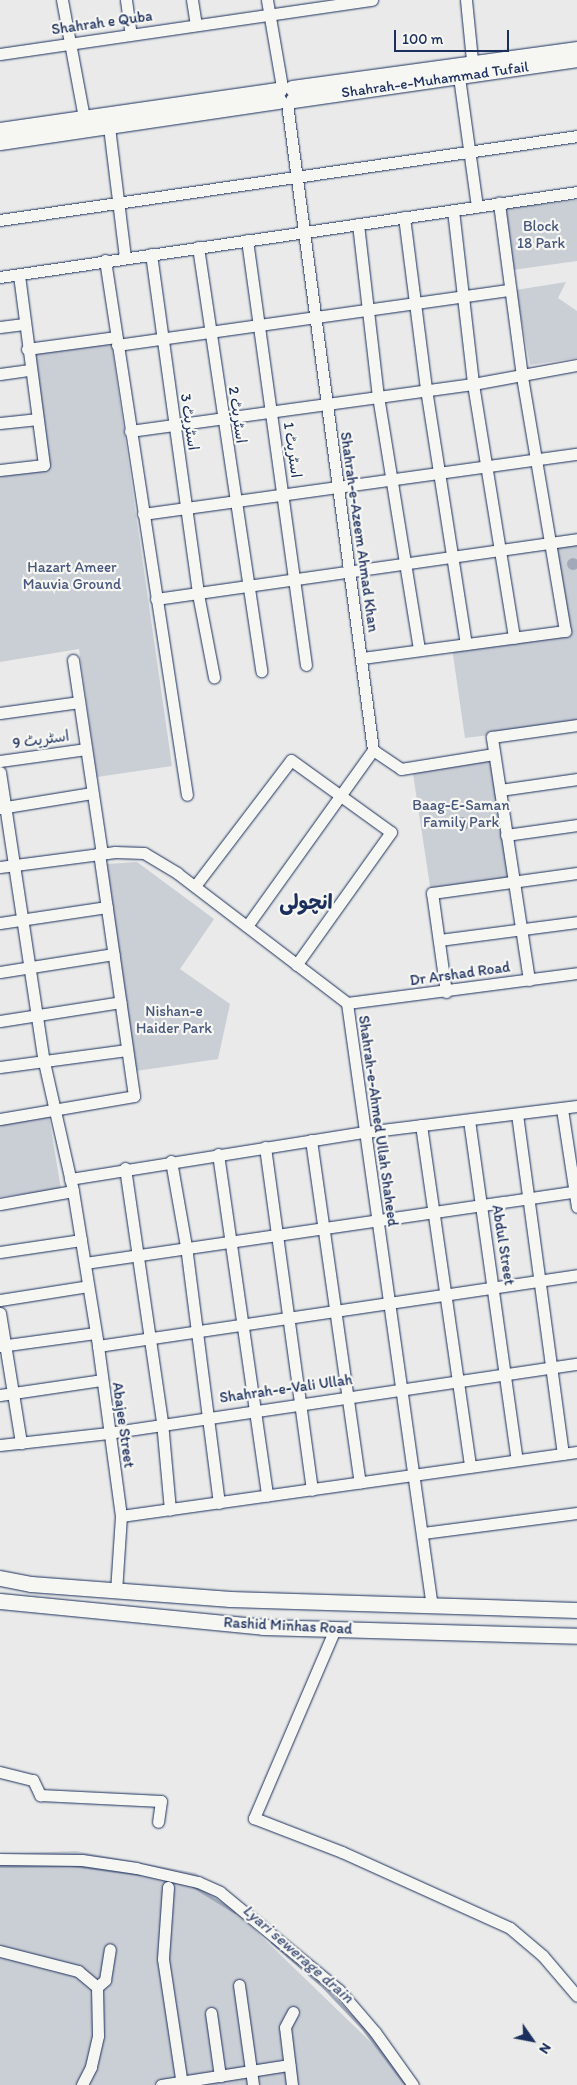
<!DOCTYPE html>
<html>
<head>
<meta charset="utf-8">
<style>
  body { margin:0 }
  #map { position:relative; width:577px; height:2085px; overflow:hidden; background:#e9eae9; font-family:Itim,"Playpen Sans Arabic",sans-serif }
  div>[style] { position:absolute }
  .green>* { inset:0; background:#caced5 }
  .water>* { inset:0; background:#a2aaba }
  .round { border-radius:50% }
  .stream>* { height:2.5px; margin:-1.25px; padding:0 1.25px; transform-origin:1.25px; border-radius:1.25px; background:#a2aaba }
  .roads { filter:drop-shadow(0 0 1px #1b2f5e) drop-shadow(0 0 1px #1b2f5e) }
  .minor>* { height:11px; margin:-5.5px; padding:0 5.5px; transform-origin:5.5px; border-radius:5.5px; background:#f6f6f2 }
  .major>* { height:15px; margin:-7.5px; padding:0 7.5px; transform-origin:7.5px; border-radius:7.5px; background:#f6f6f2 }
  span { translate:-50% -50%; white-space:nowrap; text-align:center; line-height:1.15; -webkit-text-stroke:4.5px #f6f6f2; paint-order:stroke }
  .street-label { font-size:15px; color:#1b2f5e }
  .park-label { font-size:15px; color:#47577c }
  .water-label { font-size:16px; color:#44547a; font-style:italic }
  .district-label { font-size:20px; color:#1b2f5e; font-weight:700 }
  .north { position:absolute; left:507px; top:2015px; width:50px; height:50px; -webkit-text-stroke:4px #f6f6f2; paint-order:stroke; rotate:123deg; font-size:14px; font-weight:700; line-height:20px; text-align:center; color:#1b2f5e }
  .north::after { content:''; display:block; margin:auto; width:18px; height:22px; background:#1b2f5e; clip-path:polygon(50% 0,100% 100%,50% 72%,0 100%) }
  .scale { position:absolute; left:394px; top:30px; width:115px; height:22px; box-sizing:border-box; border:2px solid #1b2f5e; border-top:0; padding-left:6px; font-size:15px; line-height:18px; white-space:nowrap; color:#1b2f5e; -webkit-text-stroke:4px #f6f6f2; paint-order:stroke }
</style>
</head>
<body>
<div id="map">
  <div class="green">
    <i style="clip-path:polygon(577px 200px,577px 261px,512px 270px,505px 208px)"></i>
    <i style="clip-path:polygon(566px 282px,558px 298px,577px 311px,577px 358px,530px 365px,516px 290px)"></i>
    <i style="clip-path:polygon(111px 340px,172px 766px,97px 777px,79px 649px,0 662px,0 473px,48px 466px,33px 351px)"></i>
    <i style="clip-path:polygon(577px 540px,577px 724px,465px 738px,452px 648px,565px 631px,548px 544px)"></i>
    <i style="clip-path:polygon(494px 754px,513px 882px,431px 893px,412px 767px)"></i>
    <i style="clip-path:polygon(137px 862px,214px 919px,180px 969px,230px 1004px,218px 1059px,136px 1071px,107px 864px)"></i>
    <i style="clip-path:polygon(49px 1117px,61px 1189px,0 1197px,0 1124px)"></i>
    <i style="clip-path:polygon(76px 1851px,196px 1873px,415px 2085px,0 2085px,0 1854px)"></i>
  </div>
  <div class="water">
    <i class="round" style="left:567px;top:558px;width:12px;height:12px"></i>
    <i class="round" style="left:455px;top:817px;width:14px;height:14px"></i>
  </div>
  <div class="stream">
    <i style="left:0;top:1866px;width:71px;rotate:-0.8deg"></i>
    <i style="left:71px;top:1865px;width:69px;rotate:7.5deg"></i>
    <i style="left:193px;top:1886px;width:49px;rotate:31.8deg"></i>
    <i style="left:272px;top:1942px;width:69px;rotate:40.9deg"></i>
    <i style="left:324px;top:1987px;width:55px;rotate:46.5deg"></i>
    <i style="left:362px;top:2027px;width:73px;rotate:52.8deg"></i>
  </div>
  <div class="roads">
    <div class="minor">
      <i style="left:62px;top:0;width:120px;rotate:79.4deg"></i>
      <i style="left:126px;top:0;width:34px;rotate:82deg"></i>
      <i style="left:192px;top:0;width:25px;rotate:81deg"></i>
      <i style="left:267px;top:0;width:88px;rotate:80.2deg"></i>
      <i style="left:466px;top:0;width:70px;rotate:84.3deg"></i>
      <i style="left:0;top:54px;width:376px;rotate:-8.3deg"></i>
      <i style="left:459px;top:77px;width:131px;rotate:82.1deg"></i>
      <i style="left:109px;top:127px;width:131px;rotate:83deg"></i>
      <i style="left:453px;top:210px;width:175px;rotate:83.4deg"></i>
      <i style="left:473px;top:384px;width:257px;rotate:80.8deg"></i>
      <i style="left:404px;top:217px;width:173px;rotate:82.7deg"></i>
      <i style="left:426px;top:389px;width:258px;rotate:81.1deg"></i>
      <i style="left:0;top:220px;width:583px;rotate:-8.28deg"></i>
      <i style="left:358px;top:224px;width:173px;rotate:83.4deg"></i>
      <i style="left:378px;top:396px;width:257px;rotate:80.8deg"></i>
      <i style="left:247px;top:240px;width:429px;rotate:82.1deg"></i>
      <i style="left:198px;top:247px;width:429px;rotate:81.5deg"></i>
      <i style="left:151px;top:254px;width:343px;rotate:82.1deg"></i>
      <i style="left:198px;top:594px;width:85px;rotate:79.1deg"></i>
      <i style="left:105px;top:260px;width:541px;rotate:81.29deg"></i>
      <i style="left:0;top:277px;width:583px;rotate:-8.38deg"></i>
      <i style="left:0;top:327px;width:24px;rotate:-7deg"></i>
      <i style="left:117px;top:345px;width:397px;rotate:-8deg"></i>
      <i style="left:27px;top:349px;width:90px;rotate:-7.7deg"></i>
      <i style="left:0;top:374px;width:30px;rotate:-8deg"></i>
      <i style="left:0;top:423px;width:36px;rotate:-6deg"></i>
      <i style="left:130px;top:431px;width:346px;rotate:-7.8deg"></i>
      <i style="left:473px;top:384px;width:106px;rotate:-10.4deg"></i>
      <i style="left:0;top:470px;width:44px;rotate:-6.5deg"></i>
      <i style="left:44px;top:465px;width:192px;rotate:-97.5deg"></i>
      <i style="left:143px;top:514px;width:438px;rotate:-7.9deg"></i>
      <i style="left:156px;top:599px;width:425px;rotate:-8.1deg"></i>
      <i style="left:362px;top:658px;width:205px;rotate:-7.6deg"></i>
      <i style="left:565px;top:631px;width:259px;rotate:-99.6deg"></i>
      <i style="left:522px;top:376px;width:175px;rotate:-97.6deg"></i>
      <i style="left:73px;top:660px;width:195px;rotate:81.5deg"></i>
      <i style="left:0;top:713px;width:80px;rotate:-7.9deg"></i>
      <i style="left:373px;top:750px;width:34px;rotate:34deg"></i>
      <i style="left:401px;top:769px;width:94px;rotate:-9.2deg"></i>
      <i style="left:0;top:761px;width:87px;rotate:-7.9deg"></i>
      <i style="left:0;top:772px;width:293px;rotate:81.4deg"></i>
      <i style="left:44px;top:1062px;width:132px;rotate:77.3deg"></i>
      <i style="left:73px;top:1191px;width:157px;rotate:80.8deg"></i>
      <i style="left:98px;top:1346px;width:172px;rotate:82.3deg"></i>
      <i style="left:121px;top:1516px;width:75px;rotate:93.8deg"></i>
      <i style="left:500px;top:790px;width:78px;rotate:-8.1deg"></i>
      <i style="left:0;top:808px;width:93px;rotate:-9.3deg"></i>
      <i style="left:506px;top:835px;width:72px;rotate:-8deg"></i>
      <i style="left:0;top:867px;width:116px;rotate:-7.4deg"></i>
      <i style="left:115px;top:852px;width:29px;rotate:2deg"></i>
      <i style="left:144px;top:853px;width:39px;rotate:31deg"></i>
      <i style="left:177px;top:873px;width:214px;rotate:37.4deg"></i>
      <i style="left:347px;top:1003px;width:610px;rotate:81.99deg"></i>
      <i style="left:195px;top:886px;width:158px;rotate:-52.7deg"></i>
      <i style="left:291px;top:760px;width:123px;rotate:35.8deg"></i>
      <i style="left:391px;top:832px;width:163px;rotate:125.5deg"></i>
      <i style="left:0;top:923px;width:108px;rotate:-8.5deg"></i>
      <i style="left:247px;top:926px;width:216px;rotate:-54.4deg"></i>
      <i style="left:373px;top:750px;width:652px;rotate:-97.58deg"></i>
      <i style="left:439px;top:940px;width:139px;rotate:-7.4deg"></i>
      <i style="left:0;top:972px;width:115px;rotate:-9deg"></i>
      <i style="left:529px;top:980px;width:246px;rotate:-98.7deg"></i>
      <i style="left:492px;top:737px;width:86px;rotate:-8deg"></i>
      <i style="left:446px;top:992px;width:100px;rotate:-98deg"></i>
      <i style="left:432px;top:893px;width:146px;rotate:-7.9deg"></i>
      <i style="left:347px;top:1003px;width:232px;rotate:-7.4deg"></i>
      <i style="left:0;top:1021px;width:122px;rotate:-8.9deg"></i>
      <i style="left:0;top:1067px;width:128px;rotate:-7.6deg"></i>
      <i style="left:562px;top:1109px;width:99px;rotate:81.3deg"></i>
      <i style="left:517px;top:1114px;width:343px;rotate:82.3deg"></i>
      <i style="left:0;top:1119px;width:136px;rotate:-9.7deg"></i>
      <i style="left:134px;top:1096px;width:246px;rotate:-98.2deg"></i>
      <i style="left:469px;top:1120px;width:343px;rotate:82deg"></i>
      <i style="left:421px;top:1125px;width:345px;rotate:81.8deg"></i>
      <i style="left:311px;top:1140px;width:346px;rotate:81.9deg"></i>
      <i style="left:265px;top:1147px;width:346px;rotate:82.2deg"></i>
      <i style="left:218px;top:1154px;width:345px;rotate:81.8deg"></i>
      <i style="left:171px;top:1161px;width:86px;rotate:80deg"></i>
      <i style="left:186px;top:1246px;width:259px;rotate:82.7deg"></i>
      <i style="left:125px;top:1168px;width:257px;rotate:81.7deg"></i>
      <i style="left:162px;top:1422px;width:88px;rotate:84.8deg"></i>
      <i style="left:70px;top:1179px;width:299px;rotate:-9.1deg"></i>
      <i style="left:365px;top:1132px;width:214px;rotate:-7deg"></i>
      <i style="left:0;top:1204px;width:74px;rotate:-10.1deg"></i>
      <i style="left:0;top:1252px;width:82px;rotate:-8.4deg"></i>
      <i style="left:85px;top:1263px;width:497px;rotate:-8.3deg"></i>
      <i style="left:0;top:1300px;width:89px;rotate:-9deg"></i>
      <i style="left:0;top:1313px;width:132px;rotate:80.8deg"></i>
      <i style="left:0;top:1346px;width:96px;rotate:-7.8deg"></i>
      <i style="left:98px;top:1346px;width:484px;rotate:-8.4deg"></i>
      <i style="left:0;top:1395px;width:102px;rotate:-8.4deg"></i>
      <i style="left:0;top:1445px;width:109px;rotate:-6.3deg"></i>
      <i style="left:108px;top:1433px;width:474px;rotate:-8.4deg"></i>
      <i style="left:121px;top:1516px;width:460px;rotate:-8deg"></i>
      <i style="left:423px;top:1533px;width:155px;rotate:-7.4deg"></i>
      <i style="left:335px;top:1629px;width:206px;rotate:113.2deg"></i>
      <i style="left:254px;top:1818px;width:94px;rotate:21.1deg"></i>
      <i style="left:342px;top:1852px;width:184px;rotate:24.3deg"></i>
      <i style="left:510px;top:1928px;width:43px;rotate:40.3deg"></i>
      <i style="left:543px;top:1956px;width:52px;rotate:49.6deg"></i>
      <i style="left:0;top:1772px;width:34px;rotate:14deg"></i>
      <i style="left:33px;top:1780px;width:17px;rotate:65deg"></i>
      <i style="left:40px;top:1795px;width:121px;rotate:2.8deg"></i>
      <i style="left:161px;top:1801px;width:21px;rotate:98deg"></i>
      <i style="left:0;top:1859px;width:82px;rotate:0.7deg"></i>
      <i style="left:82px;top:1860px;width:55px;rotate:8.4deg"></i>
      <i style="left:136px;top:1868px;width:64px;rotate:12.7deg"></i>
      <i style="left:198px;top:1882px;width:24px;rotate:24deg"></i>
      <i style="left:220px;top:1892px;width:154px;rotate:39.5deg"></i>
      <i style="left:339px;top:1990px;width:55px;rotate:49.4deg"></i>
      <i style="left:375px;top:2032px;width:65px;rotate:54.4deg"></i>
      <i style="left:168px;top:1887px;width:72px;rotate:94deg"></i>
      <i style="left:163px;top:1959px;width:127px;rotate:81.4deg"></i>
      <i style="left:0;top:1951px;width:81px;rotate:14.4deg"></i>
      <i style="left:78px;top:1971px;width:25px;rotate:40deg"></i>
      <i style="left:97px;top:1987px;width:49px;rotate:88.8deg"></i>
      <i style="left:98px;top:2036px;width:32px;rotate:103deg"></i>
      <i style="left:91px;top:2067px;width:20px;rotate:117deg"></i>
      <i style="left:239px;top:1985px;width:101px;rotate:82deg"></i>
      <i style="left:97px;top:1987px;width:11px;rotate:-41deg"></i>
      <i style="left:105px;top:1980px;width:31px;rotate:-81deg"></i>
      <i style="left:211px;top:2013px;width:64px;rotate:81.9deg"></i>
      <i style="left:161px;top:2085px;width:130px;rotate:-8.9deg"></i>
      <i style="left:292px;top:2085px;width:58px;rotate:-96.9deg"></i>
      <i style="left:285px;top:2027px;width:17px;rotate:-62deg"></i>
    </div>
    <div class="major">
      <i style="left:292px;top:88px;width:288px;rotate:-7.8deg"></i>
      <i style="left:293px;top:100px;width:287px;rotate:-8.2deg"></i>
      <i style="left:0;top:130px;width:282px;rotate:-8.2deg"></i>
      <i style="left:0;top:142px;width:282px;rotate:-8.4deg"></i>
      <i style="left:0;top:1578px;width:32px;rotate:11deg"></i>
      <i style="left:31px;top:1584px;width:200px;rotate:4.3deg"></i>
      <i style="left:230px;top:1599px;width:347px;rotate:1.8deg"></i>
      <i style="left:0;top:1601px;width:264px;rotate:5.6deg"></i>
      <i style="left:263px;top:1627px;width:314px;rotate:1.6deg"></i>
    </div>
  </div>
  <div class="street-label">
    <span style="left:102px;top:23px;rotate:-8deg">Shahrah e Quba</span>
    <span style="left:435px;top:80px;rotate:-8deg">Shahrah-e-Muhammad Tufail</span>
    <span style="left:237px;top:415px;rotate:82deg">اسٹریٹ 2</span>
    <span style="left:189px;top:422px;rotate:82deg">اسٹریٹ 3</span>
    <span style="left:292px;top:450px;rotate:82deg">اسٹریٹ 1</span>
    <span style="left:359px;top:532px;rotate:82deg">Shahrah-e-Azeem Ahmad Khan</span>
    <span style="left:41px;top:740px;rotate:-8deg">اسٹریٹ 9</span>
    <span style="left:460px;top:974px;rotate:-8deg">Dr Arshad Road</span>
    <span style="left:378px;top:1121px;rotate:82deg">Shahrah-e-Ahmed Ullah Shaheed</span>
    <span style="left:503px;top:1245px;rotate:81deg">Abdul Street</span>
    <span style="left:286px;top:1389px;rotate:-8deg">Shahrah-e-Vali Ullah</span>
    <span style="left:123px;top:1425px;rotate:82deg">Abajee Street</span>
    <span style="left:288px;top:1626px;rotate:3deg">Rashid Minhas Road</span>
  </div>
  <div class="park-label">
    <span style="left:541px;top:235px">Block<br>18 Park</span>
    <span style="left:72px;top:576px">Hazart Ameer<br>Mauvia Ground</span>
    <span style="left:461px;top:814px">Baag-E-Saman<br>Family Park</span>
    <span style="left:174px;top:1020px">Nishan-e<br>Haider Park</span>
  </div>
  <div class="water-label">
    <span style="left:298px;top:1954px;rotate:41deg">Lyari sewerage drain</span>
  </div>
  <div class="district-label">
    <span style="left:306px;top:902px">انچولی</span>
  </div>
  <div class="north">N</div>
  <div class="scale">100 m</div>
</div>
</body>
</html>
